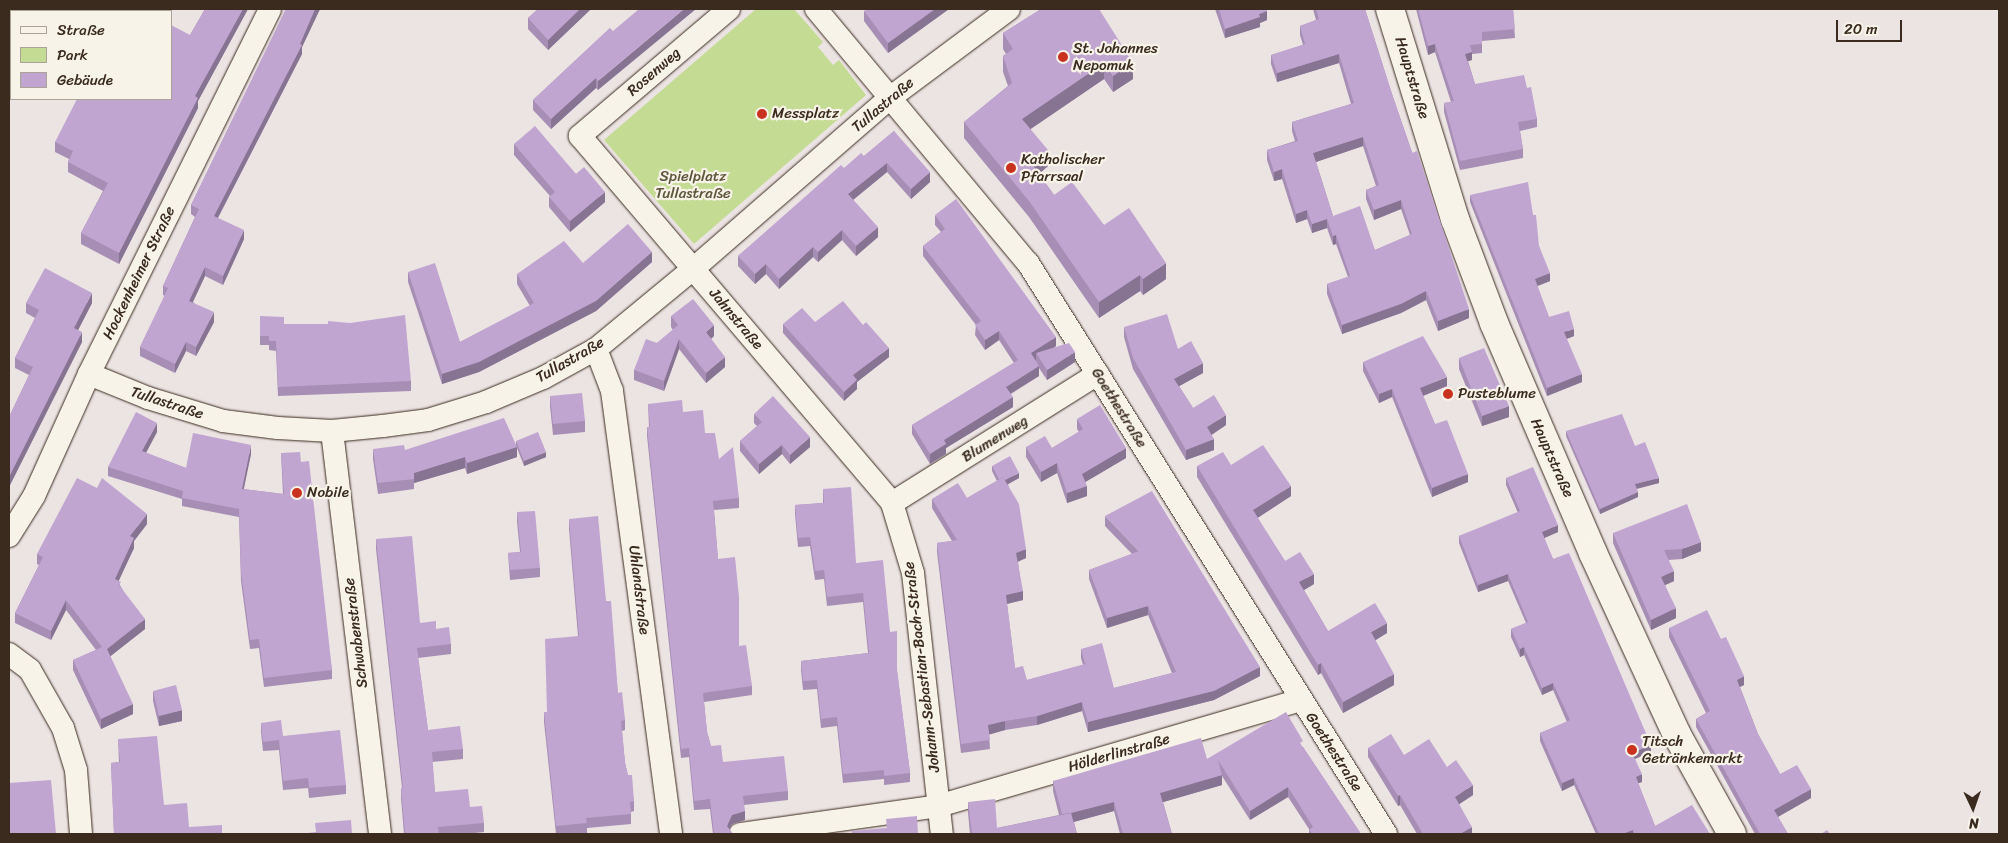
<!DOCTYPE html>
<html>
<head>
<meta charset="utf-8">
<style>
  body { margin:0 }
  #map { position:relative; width:2008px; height:843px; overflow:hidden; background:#ece3e3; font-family:Sriracha,sans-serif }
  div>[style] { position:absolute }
  .green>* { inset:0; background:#c3db92 }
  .roads { filter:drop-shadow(0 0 1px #3b2a1e) drop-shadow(0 0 1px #3b2a1e) }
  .street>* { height:22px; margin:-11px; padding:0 11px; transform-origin:11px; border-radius:11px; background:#f7f3e8 }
  .secondary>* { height:28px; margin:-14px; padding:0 14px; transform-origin:14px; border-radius:14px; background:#f7f3e8 }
  .wall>* { inset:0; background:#a68eb4 }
  .shaded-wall>* { inset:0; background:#877492 }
  .building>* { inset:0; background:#c1a5d1 }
  .dots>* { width:14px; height:14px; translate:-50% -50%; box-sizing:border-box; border:2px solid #f7f3e8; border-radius:50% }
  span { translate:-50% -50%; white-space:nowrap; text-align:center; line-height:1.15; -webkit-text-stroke:4.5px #f7f3e8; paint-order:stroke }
  .poi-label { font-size:15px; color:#3b2a1e }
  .left { translate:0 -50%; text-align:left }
  .street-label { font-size:15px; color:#3b2a1e }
  .park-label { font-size:15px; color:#5d563b }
  .frame { position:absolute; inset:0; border:10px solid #3b2a1e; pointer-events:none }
  .legend { position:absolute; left:10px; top:10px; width:162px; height:90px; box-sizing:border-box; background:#f7f3e8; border:1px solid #aca397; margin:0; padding:6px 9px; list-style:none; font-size:15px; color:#3b2a1e }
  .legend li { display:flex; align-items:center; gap:10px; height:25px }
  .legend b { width:25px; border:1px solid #aca397 }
  .north { position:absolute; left:1948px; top:783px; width:50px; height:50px; -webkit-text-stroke:4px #f7f3e8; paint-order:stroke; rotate:177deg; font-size:14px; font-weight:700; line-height:20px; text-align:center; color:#3b2a1e }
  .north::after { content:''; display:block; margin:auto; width:18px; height:22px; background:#3b2a1e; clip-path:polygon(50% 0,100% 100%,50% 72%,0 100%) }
  .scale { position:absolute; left:1836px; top:20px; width:66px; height:22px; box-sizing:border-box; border:2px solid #3b2a1e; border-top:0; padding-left:6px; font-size:15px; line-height:18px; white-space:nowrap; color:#3b2a1e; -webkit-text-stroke:4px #f7f3e8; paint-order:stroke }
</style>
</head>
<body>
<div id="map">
  <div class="green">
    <i style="clip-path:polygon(756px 9px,794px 9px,823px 42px,818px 47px,833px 65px,839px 60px,866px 95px,694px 244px,604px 140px)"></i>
  </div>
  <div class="roads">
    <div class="street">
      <i style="left:729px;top:9px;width:196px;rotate:139.6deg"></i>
      <i style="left:580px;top:136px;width:482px;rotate:49.6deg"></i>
      <i style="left:892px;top:503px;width:73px;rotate:73.3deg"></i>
      <i style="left:913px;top:573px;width:263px;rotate:83.7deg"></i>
      <i style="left:816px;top:9px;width:331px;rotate:50.2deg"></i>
      <i style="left:1028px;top:263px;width:674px;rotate:57.91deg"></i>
      <i style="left:596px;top:349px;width:45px;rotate:69.1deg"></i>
      <i style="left:612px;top:391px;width:447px;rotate:82.4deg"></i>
      <i style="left:89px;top:374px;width:64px;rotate:22.1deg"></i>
      <i style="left:148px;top:398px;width:78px;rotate:17deg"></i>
      <i style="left:223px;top:421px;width:55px;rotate:7.3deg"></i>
      <i style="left:278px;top:428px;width:54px;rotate:3.2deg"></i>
      <i style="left:332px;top:431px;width:51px;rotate:-5.6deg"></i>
      <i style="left:383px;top:426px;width:45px;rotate:-7.6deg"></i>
      <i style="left:428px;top:420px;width:61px;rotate:-17.2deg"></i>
      <i style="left:486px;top:402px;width:62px;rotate:-22.8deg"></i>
      <i style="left:543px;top:378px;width:60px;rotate:-28.7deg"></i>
      <i style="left:596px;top:349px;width:126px;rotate:-39.5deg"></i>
      <i style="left:693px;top:269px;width:262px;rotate:-41deg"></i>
      <i style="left:891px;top:97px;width:147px;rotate:-36.7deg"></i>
      <i style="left:332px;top:431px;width:406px;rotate:83.2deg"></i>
      <i style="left:892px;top:503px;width:243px;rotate:-32.1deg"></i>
      <i style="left:9px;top:536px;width:47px;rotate:-58deg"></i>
      <i style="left:34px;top:496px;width:134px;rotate:-65.7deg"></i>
      <i style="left:89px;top:374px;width:407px;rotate:-63.6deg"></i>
      <i style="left:9px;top:654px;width:26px;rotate:37deg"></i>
      <i style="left:30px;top:670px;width:67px;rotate:60.4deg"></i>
      <i style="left:63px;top:728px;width:44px;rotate:72.8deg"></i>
      <i style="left:76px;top:770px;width:64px;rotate:85.5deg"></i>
      <i style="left:740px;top:834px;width:200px;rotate:-8deg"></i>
      <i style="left:938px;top:806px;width:378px;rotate:-16.3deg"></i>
    </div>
    <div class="secondary">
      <i style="left:1390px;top:9px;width:220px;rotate:72.8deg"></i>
      <i style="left:1455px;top:219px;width:111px;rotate:69.4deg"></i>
      <i style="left:1494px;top:323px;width:250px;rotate:66.7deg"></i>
      <i style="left:1593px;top:553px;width:200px;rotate:65.2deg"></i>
      <i style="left:1677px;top:735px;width:113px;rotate:60.9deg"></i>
    </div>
  </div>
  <div class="wall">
    <i style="clip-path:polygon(205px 9px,248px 9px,198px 101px,198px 108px,119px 264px,81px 244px,81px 233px,103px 191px,68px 172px,68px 162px,69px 159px,55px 152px,55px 142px,190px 35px)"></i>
    <i style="clip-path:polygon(286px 9px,320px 9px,302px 47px,302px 54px,218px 218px,244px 239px,223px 285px,205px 276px,193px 302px,214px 322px,196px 356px,186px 351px,175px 373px,140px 356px,140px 347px,165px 296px,163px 295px,163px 286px,195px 217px,191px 214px,191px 205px)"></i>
    <i style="clip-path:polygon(538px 9px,591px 9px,548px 50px,528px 29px,528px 18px)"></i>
    <i style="clip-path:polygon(949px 9px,888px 53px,864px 21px,864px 11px)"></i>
    <i style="clip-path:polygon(1041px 9px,1133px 79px,1113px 92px,1104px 79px,1030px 129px,1048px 166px,1039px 174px,1054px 195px,1104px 225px,1166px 279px,1143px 295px,1140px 291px,1099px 318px,1029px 217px,964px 138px,964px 122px,1008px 86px,1003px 72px,1003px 56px,1006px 54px,1003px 49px,1003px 33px)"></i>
    <i style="clip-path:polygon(1215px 9px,1267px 9px,1267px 20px,1260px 23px,1260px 27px,1225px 38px)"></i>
    <i style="clip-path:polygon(evenodd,1313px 9px,1365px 9px,1391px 91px,1469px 318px,1438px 331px,1426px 300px,1401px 313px,1342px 334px,1327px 294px,1327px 284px,1348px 277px,1336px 244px,1333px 245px,1327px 228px,1312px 233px,1307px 219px,1296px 223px,1282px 179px,1274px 181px,1267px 160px,1267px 150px,1295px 141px,1292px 131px,1292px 122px,1351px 104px,1339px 63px,1277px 82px,1271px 64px,1271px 55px,1303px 45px,1300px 35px,1300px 26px,1316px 20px,1313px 9px,1363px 146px,1376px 186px,1366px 190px,1366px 199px,1374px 220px,1401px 209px,1410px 235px,1375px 250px,1333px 216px,1316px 162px,1363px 146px)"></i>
    <i style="clip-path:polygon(1416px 9px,1513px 9px,1515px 38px,1482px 41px,1482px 53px,1472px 54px,1472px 60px,1468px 61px,1475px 84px,1527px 88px,1537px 119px,1537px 127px,1520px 131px,1523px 149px,1523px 158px,1460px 170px,1444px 112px,1444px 103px,1451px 102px,1435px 52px,1428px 55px)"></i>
    <i style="clip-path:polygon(610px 28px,598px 90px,596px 88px,551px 129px,533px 110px,533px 100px)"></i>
    <i style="clip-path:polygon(894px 131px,930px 182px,911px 199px,887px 172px,853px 200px,878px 237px,856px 256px,842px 240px,818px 262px,813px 257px,779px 289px,766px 274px,755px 284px,738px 266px,738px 256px,844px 168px,864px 156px)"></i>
    <i style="clip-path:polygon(514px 144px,576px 174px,605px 202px,570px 232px,549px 207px,549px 197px,550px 196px,514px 155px)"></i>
    <i style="clip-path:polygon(1470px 195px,1539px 246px,1550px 281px,1537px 286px,1549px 317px,1574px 336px,1566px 339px,1582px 382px,1547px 396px,1470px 202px)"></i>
    <i style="clip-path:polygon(935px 215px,1056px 346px,1054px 347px,1075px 362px,1047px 380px,1039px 368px,1039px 376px,1011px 394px,1013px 407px,946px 448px,946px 454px,930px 464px,912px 434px,912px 425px,1014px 363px,999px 340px,985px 350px,975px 335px,976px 325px,923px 256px,923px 246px,941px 232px,935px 225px)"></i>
    <i style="clip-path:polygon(652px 262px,596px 311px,479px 372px,442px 384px,408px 282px,408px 272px,460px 342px,530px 306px,517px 284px,517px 274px,583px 263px)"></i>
    <i style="clip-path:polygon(26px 303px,92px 303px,78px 330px,82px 342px,10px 485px,9px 485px,9px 417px,29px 375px,15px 368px,15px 358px,35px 318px,26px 313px)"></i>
    <i style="clip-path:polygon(260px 316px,284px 324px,411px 381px,411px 391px,278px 396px,276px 351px,269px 350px,269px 345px,260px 345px)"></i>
    <i style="clip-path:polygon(671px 316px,714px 336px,711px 339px,725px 367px,706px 383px,679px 349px,664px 391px,634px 380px,634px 370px,657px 343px,673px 330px,671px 327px)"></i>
    <i style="clip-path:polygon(815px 322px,889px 357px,857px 382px,857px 389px,844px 401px,783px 333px,783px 324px)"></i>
    <i style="clip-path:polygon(1124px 327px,1178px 349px,1203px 373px,1179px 386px,1193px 408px,1226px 425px,1211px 435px,1214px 450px,1186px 460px,1133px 369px,1124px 337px)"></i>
    <i style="clip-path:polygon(1459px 358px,1509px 417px,1482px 426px,1459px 369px)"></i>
    <i style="clip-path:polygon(1363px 362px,1447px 386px,1423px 396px,1435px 424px,1468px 482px,1432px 497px,1392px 397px,1379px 403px,1363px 371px)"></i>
    <i style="clip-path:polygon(550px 396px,585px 421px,585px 432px,553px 435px,550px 406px)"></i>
    <i style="clip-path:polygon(648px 404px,683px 412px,705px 433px,739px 498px,739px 508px,714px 510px,718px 559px,739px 646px,752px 686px,752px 695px,704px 702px,707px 732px,711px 746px,723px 762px,788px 791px,788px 800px,744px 805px,745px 820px,732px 824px,729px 829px,733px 834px,713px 834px,710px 809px,694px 810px,689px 757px,681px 758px,647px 436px,647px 427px,649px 427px)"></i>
    <i style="clip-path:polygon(754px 414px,810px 447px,790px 464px,782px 454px,759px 474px,740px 451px,740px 441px,757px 426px,754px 423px)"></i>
    <i style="clip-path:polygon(1077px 419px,1126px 458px,1085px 482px,1087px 496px,1067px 503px,1057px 473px,1041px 482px,1026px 457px,1026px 447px,1052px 448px,1079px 432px,1077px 429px)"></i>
    <i style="clip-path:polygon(1566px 431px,1635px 446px,1659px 483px,1637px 489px,1638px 497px,1600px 514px,1566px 436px)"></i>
    <i style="clip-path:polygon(157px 432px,146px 453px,186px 468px,251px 454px,243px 489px,283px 494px,281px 453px,301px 462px,332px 670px,332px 679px,264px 687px,259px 648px,250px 649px,241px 581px,239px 517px,182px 506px,182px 499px,108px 476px,108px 467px)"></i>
    <i style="clip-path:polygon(516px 441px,546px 457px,524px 466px,517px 448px,517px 457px,467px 474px,465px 468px,414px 483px,414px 489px,378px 494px,373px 459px,373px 449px,405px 450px,516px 445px)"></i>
    <i style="clip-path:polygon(1231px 465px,1291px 496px,1257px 518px,1285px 561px,1314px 584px,1304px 590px,1328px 631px,1387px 633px,1375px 640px,1394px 685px,1343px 713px,1321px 673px,1318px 675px,1197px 477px,1197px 466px)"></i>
    <i style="clip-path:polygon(992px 466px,1019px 478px,1008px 484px,1026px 558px,1018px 562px,1023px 600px,1007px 604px,1015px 668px,1027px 680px,1083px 665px,1081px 658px,1081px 649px,1114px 688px,1172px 673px,1148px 615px,1107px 628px,1089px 579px,1089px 570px,1132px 554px,1105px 526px,1105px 516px,1260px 676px,1214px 700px,1088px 732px,1082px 711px,1037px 725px,1005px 730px,989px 734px,990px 749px,961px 753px,937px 552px,937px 543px,952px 541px,932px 508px,932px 499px,967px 498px,997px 481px,992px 471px)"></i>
    <i style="clip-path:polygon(1506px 478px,1558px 532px,1544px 538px,1553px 559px,1651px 752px,1635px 759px,1642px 782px,1638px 783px,1655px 826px,1710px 834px,1596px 834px,1574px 785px,1562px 791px,1540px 741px,1540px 733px,1567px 722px,1553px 690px,1542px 695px,1524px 655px,1520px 657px,1511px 637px,1511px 629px,1526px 623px,1508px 581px,1478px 592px,1459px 543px,1459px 536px,1518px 513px,1506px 485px)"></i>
    <i style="clip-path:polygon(823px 489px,856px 563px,890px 632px,897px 671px,910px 773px,910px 782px,884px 785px,884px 779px,843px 783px,837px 726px,821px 728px,817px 689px,803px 690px,801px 670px,801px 661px,868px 653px,863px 602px,827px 606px,824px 579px,815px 580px,810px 546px,798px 547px,795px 514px,795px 505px,823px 503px)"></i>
    <i style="clip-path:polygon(517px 512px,540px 568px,540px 577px,510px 580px,508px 553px,520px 552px,517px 522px)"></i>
    <i style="clip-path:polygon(569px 519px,606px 601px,618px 693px,625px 720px,625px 730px,622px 731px,625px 763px,634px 801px,634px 811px,631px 812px,631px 824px,587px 828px,587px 833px,570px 834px,556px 834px,544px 722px,544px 712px,547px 712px,578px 636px,569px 529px)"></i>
    <i style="clip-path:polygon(147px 524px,134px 541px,134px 548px,118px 581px,121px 587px,145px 629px,110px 656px,133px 714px,101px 729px,73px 670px,73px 660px,96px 650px,66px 610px,51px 640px,15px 623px,15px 613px,39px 565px,37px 564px,37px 554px)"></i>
    <i style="clip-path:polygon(1613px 533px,1701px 551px,1682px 559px,1668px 560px,1674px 581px,1665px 585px,1676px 618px,1651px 630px,1613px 543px)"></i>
    <i style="clip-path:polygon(376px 539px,420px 623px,436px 629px,451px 644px,451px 654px,418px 658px,428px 730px,463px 749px,463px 759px,432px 762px,435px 792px,470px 807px,484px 823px,484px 832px,465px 834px,404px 834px,401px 798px,401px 788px,402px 788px,376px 549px)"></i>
    <i style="clip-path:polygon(1669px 628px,1721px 639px,1744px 685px,1740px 687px,1758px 734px,1780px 774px,1811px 798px,1778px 817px,1788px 834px,1755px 834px,1696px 727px,1696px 719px,1706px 713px,1669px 637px)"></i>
    <i style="clip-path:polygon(153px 691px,182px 721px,159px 726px,153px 701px)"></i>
    <i style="clip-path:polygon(261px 723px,283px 736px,346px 785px,346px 794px,309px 798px,308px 788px,283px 790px,279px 750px,263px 751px,261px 732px)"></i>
    <i style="clip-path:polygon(118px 739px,164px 805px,189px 827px,222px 834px,114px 834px,111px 763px,119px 762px)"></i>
    <i style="clip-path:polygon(1303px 747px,1361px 834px,1309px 834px,1309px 829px,1288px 797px,1250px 820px,1222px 776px,1222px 785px,1163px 802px,1172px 834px,1120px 834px,1114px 811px,1074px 822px,1077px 834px,970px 834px,968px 813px,968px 802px,997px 828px,1059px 815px,1053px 791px,1053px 781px,1207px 759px)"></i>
    <i style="clip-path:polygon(1368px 748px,1404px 755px,1447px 767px,1473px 795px,1459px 804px,1472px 834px,1417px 834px,1400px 805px,1398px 806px,1368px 757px)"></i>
  </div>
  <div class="shaded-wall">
    <i style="clip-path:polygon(159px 9px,164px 9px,163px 11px,157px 11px)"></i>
    <i style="clip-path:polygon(243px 9px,248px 9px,198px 101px,198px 108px,119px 264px,119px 253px,195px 96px)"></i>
    <i style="clip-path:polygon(315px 9px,320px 9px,302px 47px,302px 54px,214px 225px,214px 216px,300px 44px)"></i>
    <i style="clip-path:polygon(580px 9px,591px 9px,548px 50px,548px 40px)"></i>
    <i style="clip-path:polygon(684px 9px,696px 9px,598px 90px,598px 81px)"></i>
    <i style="clip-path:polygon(935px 9px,949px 9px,888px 53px,888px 43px)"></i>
    <i style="clip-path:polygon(1267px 11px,1267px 20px,1260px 23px,1260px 27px,1225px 38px,1225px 29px,1259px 14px)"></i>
    <i style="clip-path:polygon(1435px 44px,1435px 52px,1428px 55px,1428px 46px)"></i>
    <i style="clip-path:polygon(1472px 52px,1472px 60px,1465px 62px,1465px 54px)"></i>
    <i style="clip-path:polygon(1339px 54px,1339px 63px,1277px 82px,1277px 73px)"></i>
    <i style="clip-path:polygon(1104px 63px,1104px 79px,1022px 135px,1022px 119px)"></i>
    <i style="clip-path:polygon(1133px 63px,1133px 79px,1113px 92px,1113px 76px)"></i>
    <i style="clip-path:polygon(596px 78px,596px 88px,551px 129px,551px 119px)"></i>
    <i style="clip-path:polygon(1363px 137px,1363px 146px,1313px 163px,1313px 153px)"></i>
    <i style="clip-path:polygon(1048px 150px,1048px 166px,1032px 180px,1032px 164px)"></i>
    <i style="clip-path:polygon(887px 163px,887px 172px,848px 204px,848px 194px)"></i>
    <i style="clip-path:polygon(1282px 169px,1282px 179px,1274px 181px,1274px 172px)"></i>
    <i style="clip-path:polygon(930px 172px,930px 182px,911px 199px,911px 189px)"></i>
    <i style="clip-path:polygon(605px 192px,605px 202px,570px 232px,570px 221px)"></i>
    <i style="clip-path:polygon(1401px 200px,1401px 209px,1374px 220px,1374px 210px)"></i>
    <i style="clip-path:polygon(1307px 210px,1307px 219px,1296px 223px,1296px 214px)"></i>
    <i style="clip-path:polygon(1327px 219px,1327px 228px,1312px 233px,1312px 224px)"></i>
    <i style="clip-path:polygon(878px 227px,878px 237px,856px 256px,856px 246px)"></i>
    <i style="clip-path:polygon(244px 230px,244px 239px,223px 285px,223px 276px)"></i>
    <i style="clip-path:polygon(842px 230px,842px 240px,818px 262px,818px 252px)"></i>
    <i style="clip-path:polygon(1336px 235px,1336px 244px,1333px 245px,1333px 236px)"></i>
    <i style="clip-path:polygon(813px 247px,813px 257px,779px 289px,779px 279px)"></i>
    <i style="clip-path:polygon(652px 252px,652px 262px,596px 311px,479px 372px,442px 384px,442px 374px)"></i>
    <i style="clip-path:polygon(1166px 263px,1166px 279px,1143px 295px,1143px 279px)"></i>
    <i style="clip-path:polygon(766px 264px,766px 274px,755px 284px,755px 274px)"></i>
    <i style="clip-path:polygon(205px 267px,205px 276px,189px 310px,189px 301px)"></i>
    <i style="clip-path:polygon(1550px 273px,1550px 281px,1535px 287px,1535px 279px)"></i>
    <i style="clip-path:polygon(1140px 275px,1140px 291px,1099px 318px,1099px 302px)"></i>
    <i style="clip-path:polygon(1426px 291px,1426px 300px,1401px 313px,1342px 334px,1342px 325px)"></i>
    <i style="clip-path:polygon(92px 293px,92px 303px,74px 338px,74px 328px)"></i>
    <i style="clip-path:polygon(1469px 309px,1469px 318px,1438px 331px,1438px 321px)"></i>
    <i style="clip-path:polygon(214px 312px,214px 322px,196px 356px,196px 347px)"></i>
    <i style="clip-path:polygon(714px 325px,714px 336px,706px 343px,706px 332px)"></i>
    <i style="clip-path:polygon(1574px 329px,1574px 336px,1564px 340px,1564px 332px)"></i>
    <i style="clip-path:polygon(999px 331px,999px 340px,985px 350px,985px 340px)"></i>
    <i style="clip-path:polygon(82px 332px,82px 342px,10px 485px,10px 475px)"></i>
    <i style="clip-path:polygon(1056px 337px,1056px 346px,1039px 358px,1036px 353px,1036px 360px,1031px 363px,1031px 353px)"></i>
    <i style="clip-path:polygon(679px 339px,679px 349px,664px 391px,664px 381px)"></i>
    <i style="clip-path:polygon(186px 342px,186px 351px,175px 373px,175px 364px)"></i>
    <i style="clip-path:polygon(889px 348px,889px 357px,857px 382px,857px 389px,844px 401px,844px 392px,853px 375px)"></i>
    <i style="clip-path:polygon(1075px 352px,1075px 362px,1047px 380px,1047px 370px)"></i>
    <i style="clip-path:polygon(725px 357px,725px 367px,706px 383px,706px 373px)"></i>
    <i style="clip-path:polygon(1203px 363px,1203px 373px,1174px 389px,1174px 379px)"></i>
    <i style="clip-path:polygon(1039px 366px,1039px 376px,1006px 396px,1006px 387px)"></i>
    <i style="clip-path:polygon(1582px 374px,1582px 382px,1547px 396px,1547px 388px)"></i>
    <i style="clip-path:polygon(1447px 377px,1447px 386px,1420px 397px,1420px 388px)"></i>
    <i style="clip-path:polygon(1392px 389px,1392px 397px,1379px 403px,1379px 394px)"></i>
    <i style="clip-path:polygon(1013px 397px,1013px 407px,946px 448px,946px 454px,930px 464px,930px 454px,944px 440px)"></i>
    <i style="clip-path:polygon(1509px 406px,1509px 417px,1482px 426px,1482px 416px)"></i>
    <i style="clip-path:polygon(1226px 415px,1226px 425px,1207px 438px,1207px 427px)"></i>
    <i style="clip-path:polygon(157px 423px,157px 432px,142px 460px,142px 451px)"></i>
    <i style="clip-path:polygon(810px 437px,810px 447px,790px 464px,790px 455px)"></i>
    <i style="clip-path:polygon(1214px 439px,1214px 450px,1186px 460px,1186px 450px)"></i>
    <i style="clip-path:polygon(251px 445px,251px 454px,242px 498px,242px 489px)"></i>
    <i style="clip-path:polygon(782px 445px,782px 454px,759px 474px,759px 464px)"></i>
    <i style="clip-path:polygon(517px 447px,517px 457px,467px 474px,467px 463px)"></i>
    <i style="clip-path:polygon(1126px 448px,1126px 458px,1082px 484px,1082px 474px)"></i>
    <i style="clip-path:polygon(546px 452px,546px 457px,524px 466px,524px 461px)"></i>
    <i style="clip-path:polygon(465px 457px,465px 468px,414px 483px,414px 473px)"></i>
    <i style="clip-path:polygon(1057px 463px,1057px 473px,1041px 482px,1041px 472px)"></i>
    <i style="clip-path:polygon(1019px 473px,1019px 478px,1001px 488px,1001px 482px)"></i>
    <i style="clip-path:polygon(1468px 474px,1468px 482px,1432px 497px,1432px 488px)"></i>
    <i style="clip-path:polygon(1659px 478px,1659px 483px,1635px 489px,1635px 484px)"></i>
    <i style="clip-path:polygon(1087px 486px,1087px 496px,1067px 503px,1067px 493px)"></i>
    <i style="clip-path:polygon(1291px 486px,1291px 496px,1253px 521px,1253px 510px)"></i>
    <i style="clip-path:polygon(1638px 492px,1638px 497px,1600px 514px,1600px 509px)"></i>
    <i style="clip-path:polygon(147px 514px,147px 524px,134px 541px,134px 548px,115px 589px,115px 579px,130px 536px)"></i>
    <i style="clip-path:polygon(1558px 525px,1558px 532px,1542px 539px,1542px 532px)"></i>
    <i style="clip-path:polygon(1701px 542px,1701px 551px,1682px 559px,1682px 549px)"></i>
    <i style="clip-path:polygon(1026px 549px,1026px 558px,1016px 562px,1016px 553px)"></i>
    <i style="clip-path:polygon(1674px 571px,1674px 581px,1661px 587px,1661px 577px)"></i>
    <i style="clip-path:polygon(1314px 574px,1314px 584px,1299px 593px,1299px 582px)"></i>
    <i style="clip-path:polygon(1508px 574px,1508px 581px,1478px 592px,1478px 585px)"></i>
    <i style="clip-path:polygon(1023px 591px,1023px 600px,1006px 604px,1006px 595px)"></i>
    <i style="clip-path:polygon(66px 600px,66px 610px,51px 640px,51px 631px)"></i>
    <i style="clip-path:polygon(1148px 606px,1148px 615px,1107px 628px,1107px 618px)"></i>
    <i style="clip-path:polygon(1676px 608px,1676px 618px,1651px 630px,1651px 620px)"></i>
    <i style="clip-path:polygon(145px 619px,145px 629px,107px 659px,107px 649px)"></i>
    <i style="clip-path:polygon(1387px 623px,1387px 633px,1371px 643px,1371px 632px)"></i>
    <i style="clip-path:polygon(1524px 647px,1524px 655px,1520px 657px,1520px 649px)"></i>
    <i style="clip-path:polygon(1321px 663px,1321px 673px,1318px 675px,1318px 665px)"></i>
    <i style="clip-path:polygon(1260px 667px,1260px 676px,1214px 700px,1088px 732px,1088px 722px)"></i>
    <i style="clip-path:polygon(1394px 674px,1394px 685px,1343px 713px,1343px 702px)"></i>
    <i style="clip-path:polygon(1744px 676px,1744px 685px,1737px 688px,1737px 680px)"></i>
    <i style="clip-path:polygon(1553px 683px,1553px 690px,1542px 695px,1542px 688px)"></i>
    <i style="clip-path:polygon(1082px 702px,1082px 711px,1037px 725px,1037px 716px)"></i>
    <i style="clip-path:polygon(133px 704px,133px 714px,101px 729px,101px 719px)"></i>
    <i style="clip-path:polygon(182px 710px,182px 721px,159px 726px,159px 716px)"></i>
    <i style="clip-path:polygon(1005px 721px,1005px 730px,988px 735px,988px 725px)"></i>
    <i style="clip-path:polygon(1651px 745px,1651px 752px,1632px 760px,1632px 753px)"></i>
    <i style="clip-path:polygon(1642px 774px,1642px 782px,1636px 784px,1636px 777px)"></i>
    <i style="clip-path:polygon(1222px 775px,1222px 785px,1160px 803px,1160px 793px)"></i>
    <i style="clip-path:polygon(1574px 778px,1574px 785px,1562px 791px,1562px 783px)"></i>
    <i style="clip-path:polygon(1473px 785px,1473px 795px,1455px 807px,1455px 797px)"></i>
    <i style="clip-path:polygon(1288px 787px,1288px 797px,1250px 820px,1250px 811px)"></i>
    <i style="clip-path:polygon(1811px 789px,1811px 798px,1774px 819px,1774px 810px)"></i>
    <i style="clip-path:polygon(1400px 795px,1400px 805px,1398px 806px,1398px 796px)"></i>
    <i style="clip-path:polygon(1114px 802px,1114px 811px,1062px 825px,1062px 815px)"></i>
    <i style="clip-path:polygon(745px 811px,745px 820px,732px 824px,727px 834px,727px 826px,732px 815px)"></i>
    <i style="clip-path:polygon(1472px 827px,1472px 834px,1460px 834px)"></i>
    <i style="clip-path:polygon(1633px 830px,1633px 834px,1622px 834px)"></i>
  </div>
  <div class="building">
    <i style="clip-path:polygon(93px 9px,159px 9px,157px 11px,92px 11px)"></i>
    <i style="clip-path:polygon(205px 9px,243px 9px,195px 96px,198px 98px,119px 253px,81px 233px,108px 183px,68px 162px,73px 151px,55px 142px,77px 99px,171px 99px,171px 25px,190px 35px)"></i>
    <i style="clip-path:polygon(286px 9px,315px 9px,300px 44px,302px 45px,214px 216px,244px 230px,223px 276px,205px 267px,189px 301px,214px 312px,196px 347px,186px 342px,175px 364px,140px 347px,168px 288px,163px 286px,199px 209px,191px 205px)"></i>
    <i style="clip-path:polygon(538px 9px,580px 9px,548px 40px,528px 18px)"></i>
    <i style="clip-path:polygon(639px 9px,684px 9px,598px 81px,596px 78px,551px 119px,533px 100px,610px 28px,613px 31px)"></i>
    <i style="clip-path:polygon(867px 9px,935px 9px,888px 43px,864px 11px)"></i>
    <i style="clip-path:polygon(1041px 9px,1099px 9px,1133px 63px,1113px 76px,1104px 63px,1022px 119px,1048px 150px,1032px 164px,1054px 195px,1072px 182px,1104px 225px,1129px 208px,1166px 263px,1143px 279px,1140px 275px,1099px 302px,1029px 201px,964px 122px,1012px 83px,1003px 56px,1013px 49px,1003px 33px)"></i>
    <i style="clip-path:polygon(1219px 9px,1267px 9px,1267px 11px,1259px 14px,1260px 17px,1225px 29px)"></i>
    <i style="clip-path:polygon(evenodd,1316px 9px,1365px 9px,1391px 91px,1412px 153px,1417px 151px,1469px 309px,1438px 321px,1426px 291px,1401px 304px,1342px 325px,1327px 284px,1350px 276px,1336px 235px,1333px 236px,1327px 219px,1312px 224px,1307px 210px,1296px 214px,1282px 169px,1274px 172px,1267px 150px,1298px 141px,1292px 122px,1354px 103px,1339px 54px,1277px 73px,1271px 55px,1305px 44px,1300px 26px,1319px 19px,1316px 9px,1363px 137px,1379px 185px,1366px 190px,1374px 210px,1401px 200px,1412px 234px,1375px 250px,1360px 206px,1333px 216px,1313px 153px,1363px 137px)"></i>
    <i style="clip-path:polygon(1418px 9px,1513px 9px,1515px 29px,1482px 32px,1482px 44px,1470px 45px,1472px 52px,1465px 54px,1475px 84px,1524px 75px,1527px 88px,1531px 87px,1537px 119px,1518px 122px,1523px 149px,1460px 161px,1444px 103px,1454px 101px,1435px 44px,1428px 46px)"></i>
    <i style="clip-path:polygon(535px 126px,576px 174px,584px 167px,605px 192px,570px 221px,549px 197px,555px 192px,514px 144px)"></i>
    <i style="clip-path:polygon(894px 131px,930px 172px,911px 189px,887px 163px,848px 194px,878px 227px,856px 246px,842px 230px,818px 252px,813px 247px,779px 279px,766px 264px,755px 274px,738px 256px,841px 165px,844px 168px,861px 153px,864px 156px)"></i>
    <i style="clip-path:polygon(1528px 182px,1533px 215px,1536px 215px,1539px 246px,1550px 273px,1535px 279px,1549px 317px,1569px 311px,1574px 329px,1564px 332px,1582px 374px,1547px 388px,1470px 195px)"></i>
    <i style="clip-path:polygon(956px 199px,1056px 337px,1031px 353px,1039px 366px,1006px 387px,1013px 397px,944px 440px,946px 444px,930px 454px,912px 425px,1018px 360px,999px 331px,985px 340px,975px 325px,981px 321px,923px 246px,945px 229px,935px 215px)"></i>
    <i style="clip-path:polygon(628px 224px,652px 252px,596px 301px,479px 362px,442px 374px,408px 272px,435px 263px,460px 342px,534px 303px,517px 274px,564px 241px,583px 263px)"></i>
    <i style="clip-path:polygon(45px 268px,92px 293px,74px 328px,82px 332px,10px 475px,9px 475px,9px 417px,33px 367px,15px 358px,39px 310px,26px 303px)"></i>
    <i style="clip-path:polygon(693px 299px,714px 325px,706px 332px,725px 357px,706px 373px,679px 339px,664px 381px,634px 370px,646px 339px,657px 343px,678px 325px,671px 316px)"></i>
    <i style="clip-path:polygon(843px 301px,863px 325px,866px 322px,889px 348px,853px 375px,857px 380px,844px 392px,783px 324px,802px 308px,815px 322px)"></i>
    <i style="clip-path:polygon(1167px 314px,1178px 349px,1191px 341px,1203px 363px,1174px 379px,1193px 408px,1214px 395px,1226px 415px,1207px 427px,1214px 439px,1186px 450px,1133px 358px,1124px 327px)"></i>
    <i style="clip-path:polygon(405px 315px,411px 381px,278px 387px,276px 341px,269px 341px,269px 336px,260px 336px,260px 316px,284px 317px,284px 324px,328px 324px,328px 321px,350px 323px)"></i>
    <i style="clip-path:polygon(1423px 336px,1447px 377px,1420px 388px,1435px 424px,1447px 420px,1468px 474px,1432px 488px,1392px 389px,1379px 394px,1363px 362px)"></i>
    <i style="clip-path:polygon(1069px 343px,1075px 352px,1047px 370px,1036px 353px)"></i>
    <i style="clip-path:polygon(1484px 348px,1509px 406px,1482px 416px,1459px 358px)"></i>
    <i style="clip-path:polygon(582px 393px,585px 421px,553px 424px,550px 396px)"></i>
    <i style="clip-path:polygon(773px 396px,810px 437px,790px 455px,782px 445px,759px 464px,740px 441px,762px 422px,754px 414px)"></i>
    <i style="clip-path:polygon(682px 400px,683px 412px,703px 410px,705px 433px,715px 433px,719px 459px,733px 447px,739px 498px,713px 501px,718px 559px,735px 557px,739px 597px,739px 646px,746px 645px,752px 686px,703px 693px,707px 732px,711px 746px,721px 745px,723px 762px,784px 756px,788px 791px,743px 796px,745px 811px,732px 815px,727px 826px,733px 834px,714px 834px,710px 799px,694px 801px,689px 748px,681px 749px,647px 427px,650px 427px,648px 404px)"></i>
    <i style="clip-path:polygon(1100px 405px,1126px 448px,1082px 474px,1087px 486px,1067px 493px,1057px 463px,1041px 472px,1026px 447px,1045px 436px,1052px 448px,1083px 429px,1077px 419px)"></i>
    <i style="clip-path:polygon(136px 412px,157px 423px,142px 451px,186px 468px,193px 433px,251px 445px,242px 489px,284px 494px,281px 453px,300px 452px,301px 462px,309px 461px,332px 670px,264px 678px,259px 639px,250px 640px,241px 572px,239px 509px,182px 498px,183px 491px,108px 467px)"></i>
    <i style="clip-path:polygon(1622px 414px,1635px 446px,1645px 442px,1659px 478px,1635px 484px,1638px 492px,1600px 509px,1566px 431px)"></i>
    <i style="clip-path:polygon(504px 418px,517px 447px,467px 463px,465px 457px,414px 473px,414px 479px,378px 483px,373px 449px,404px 445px,405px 450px)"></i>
    <i style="clip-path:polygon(538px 432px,546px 452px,524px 461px,516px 441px)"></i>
    <i style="clip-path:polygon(1263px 445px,1291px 486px,1253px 510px,1285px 561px,1300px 552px,1314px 574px,1299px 582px,1328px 631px,1375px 603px,1387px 623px,1371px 632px,1394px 674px,1343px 702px,1321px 663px,1318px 665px,1197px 466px,1223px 452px,1231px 465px)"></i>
    <i style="clip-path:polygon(1010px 456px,1019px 473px,1005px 480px,1003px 477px,999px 479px,992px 466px)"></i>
    <i style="clip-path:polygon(1533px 467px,1558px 525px,1542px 532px,1553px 559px,1569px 553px,1651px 745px,1632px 753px,1642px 774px,1636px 777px,1655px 826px,1692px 805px,1710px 834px,1634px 834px,1633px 830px,1622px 834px,1599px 834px,1574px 778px,1562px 783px,1540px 733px,1570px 720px,1553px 683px,1542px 688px,1524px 647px,1520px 649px,1511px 629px,1528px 622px,1508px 574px,1478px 585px,1459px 536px,1520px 511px,1506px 478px)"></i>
    <i style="clip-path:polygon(1003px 477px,1019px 504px,1026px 549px,1016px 553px,1023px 591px,1006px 595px,1015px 668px,1023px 666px,1027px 680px,1085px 664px,1081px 649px,1102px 643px,1114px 688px,1176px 672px,1148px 606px,1107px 618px,1089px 570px,1139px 551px,1105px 516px,1152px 491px,1260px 667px,1214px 691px,1088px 722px,1082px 702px,1037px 716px,1005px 721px,988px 725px,990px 740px,961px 744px,937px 543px,957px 540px,932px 499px,958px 483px,967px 498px)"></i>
    <i style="clip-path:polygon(77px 478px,97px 488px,102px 478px,147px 514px,130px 536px,134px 538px,115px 579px,121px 582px,119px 585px,145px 619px,107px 649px,133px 704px,101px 719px,73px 660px,102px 647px,66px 600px,51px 631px,15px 613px,43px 557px,37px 554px)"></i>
    <i style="clip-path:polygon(851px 487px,856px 563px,883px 560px,890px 632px,897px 631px,897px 670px,910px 773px,884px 776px,884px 770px,843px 774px,837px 717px,821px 719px,817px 680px,803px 681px,801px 661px,869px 653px,863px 593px,827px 597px,824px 570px,815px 571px,810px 537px,798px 538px,795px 505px,824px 503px,823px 489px)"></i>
    <i style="clip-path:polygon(1687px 504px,1701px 542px,1682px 549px,1664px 550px,1674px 571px,1661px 577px,1676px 608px,1651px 620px,1613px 533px)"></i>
    <i style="clip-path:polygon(535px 511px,540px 568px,510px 570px,508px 553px,521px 552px,517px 512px)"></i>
    <i style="clip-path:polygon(598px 516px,606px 601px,611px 601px,618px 693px,622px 692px,625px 720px,621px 721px,625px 763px,628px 775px,632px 775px,634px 801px,630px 802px,631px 814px,586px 818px,587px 823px,556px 826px,544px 712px,547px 712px,545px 639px,579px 636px,569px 519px)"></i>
    <i style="clip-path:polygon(412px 536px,420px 623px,436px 621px,436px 629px,449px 627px,451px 644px,417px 648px,428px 730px,460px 726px,463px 749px,432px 752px,435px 792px,468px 789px,470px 807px,482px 806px,484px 823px,438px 827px,439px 834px,405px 834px,401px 788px,403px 788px,376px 539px)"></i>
    <i style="clip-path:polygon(1707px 610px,1721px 639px,1726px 637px,1744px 676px,1737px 680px,1758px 734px,1780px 774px,1797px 765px,1811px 789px,1774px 810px,1788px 834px,1760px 834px,1696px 719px,1710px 711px,1669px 628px)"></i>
    <i style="clip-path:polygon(176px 685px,182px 710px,159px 716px,153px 691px)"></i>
    <i style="clip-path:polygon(1286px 712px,1303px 741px,1300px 743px,1361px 834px,1312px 834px,1309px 830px,1313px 827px,1288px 787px,1250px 811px,1218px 760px,1222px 775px,1160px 793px,1172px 834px,1123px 834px,1114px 802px,1071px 813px,1062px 814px,1053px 781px,1201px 738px,1207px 759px)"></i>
    <i style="clip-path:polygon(281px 720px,283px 736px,340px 730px,346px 785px,309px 788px,308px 778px,283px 781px,279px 740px,263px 742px,261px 723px)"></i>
    <i style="clip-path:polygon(1391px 734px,1404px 755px,1429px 739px,1447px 767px,1456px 760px,1473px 785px,1455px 797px,1472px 827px,1460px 834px,1423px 834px,1400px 795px,1398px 796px,1368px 748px)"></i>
    <i style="clip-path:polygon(157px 736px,164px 805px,187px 803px,189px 827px,222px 825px,222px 834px,114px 834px,111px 763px,120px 762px,118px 739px)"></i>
    <i style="clip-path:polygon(51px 780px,56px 834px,9px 834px,9px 783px)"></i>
    <i style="clip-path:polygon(995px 799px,997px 828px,1071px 813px,1077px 834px,972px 834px,968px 802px)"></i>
    <i style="clip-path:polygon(917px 816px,918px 834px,852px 834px,852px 831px,887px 828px,886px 819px)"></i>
    <i style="clip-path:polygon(351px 820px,352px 834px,299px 834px,316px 832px,315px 823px)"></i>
    <i style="clip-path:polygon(1827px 830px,1830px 834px,1821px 834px)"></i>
  </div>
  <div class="dots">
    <i style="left:1063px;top:57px;background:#c8321e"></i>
    <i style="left:762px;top:114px;background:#c8321e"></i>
    <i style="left:1011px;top:168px;background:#c8321e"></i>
    <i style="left:1448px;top:394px;background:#c8321e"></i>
    <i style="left:297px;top:493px;background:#c8321e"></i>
    <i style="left:1632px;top:750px;background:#c8321e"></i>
  </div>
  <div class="poi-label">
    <span class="left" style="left:1073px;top:57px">St. Johannes<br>Nepomuk</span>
    <span class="left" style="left:772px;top:114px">Messplatz</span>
    <span class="left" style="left:1021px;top:168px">Katholischer<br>Pfarrsaal</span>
    <span class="left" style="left:1458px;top:394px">Pusteblume</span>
    <span class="left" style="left:307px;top:493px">Nobile</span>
    <span class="left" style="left:1642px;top:750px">Titsch<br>Getränkemarkt</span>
  </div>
  <div class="street-label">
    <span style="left:654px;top:72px;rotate:-41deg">Rosenweg</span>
    <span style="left:1412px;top:78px;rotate:73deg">Hauptstraße</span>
    <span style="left:883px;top:105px;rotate:-40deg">Tullastraße</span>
    <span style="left:139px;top:273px;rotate:-64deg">Hockenheimer Straße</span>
    <span style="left:736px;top:319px;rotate:50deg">Jahnstraße</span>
    <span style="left:570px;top:360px;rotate:-30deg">Tullastraße</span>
    <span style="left:167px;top:403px;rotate:18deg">Tullastraße</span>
    <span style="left:1119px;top:408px;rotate:58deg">Goethestraße</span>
    <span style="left:995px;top:439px;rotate:-32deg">Blumenweg</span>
    <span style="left:1552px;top:458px;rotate:66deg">Hauptstraße</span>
    <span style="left:639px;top:590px;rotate:83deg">Uhlandstraße</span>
    <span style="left:356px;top:633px;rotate:-97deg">Schwabenstraße</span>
    <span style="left:922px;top:667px;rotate:-97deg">Johann-Sebastian-Bach-Straße</span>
    <span style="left:1334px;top:752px;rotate:57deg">Goethestraße</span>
    <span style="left:1119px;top:753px;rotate:-16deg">Hölderlinstraße</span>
  </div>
  <div class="park-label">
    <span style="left:693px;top:185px">Spielplatz<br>Tullastraße</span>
  </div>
  <div class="frame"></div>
  <ul class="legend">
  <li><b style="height:6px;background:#f7f3e8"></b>Straße</li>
  <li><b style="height:14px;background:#c3db92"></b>Park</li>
  <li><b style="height:14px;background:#c1a5d1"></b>Gebäude</li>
  </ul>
  <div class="north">N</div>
  <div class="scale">20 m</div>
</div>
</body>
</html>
